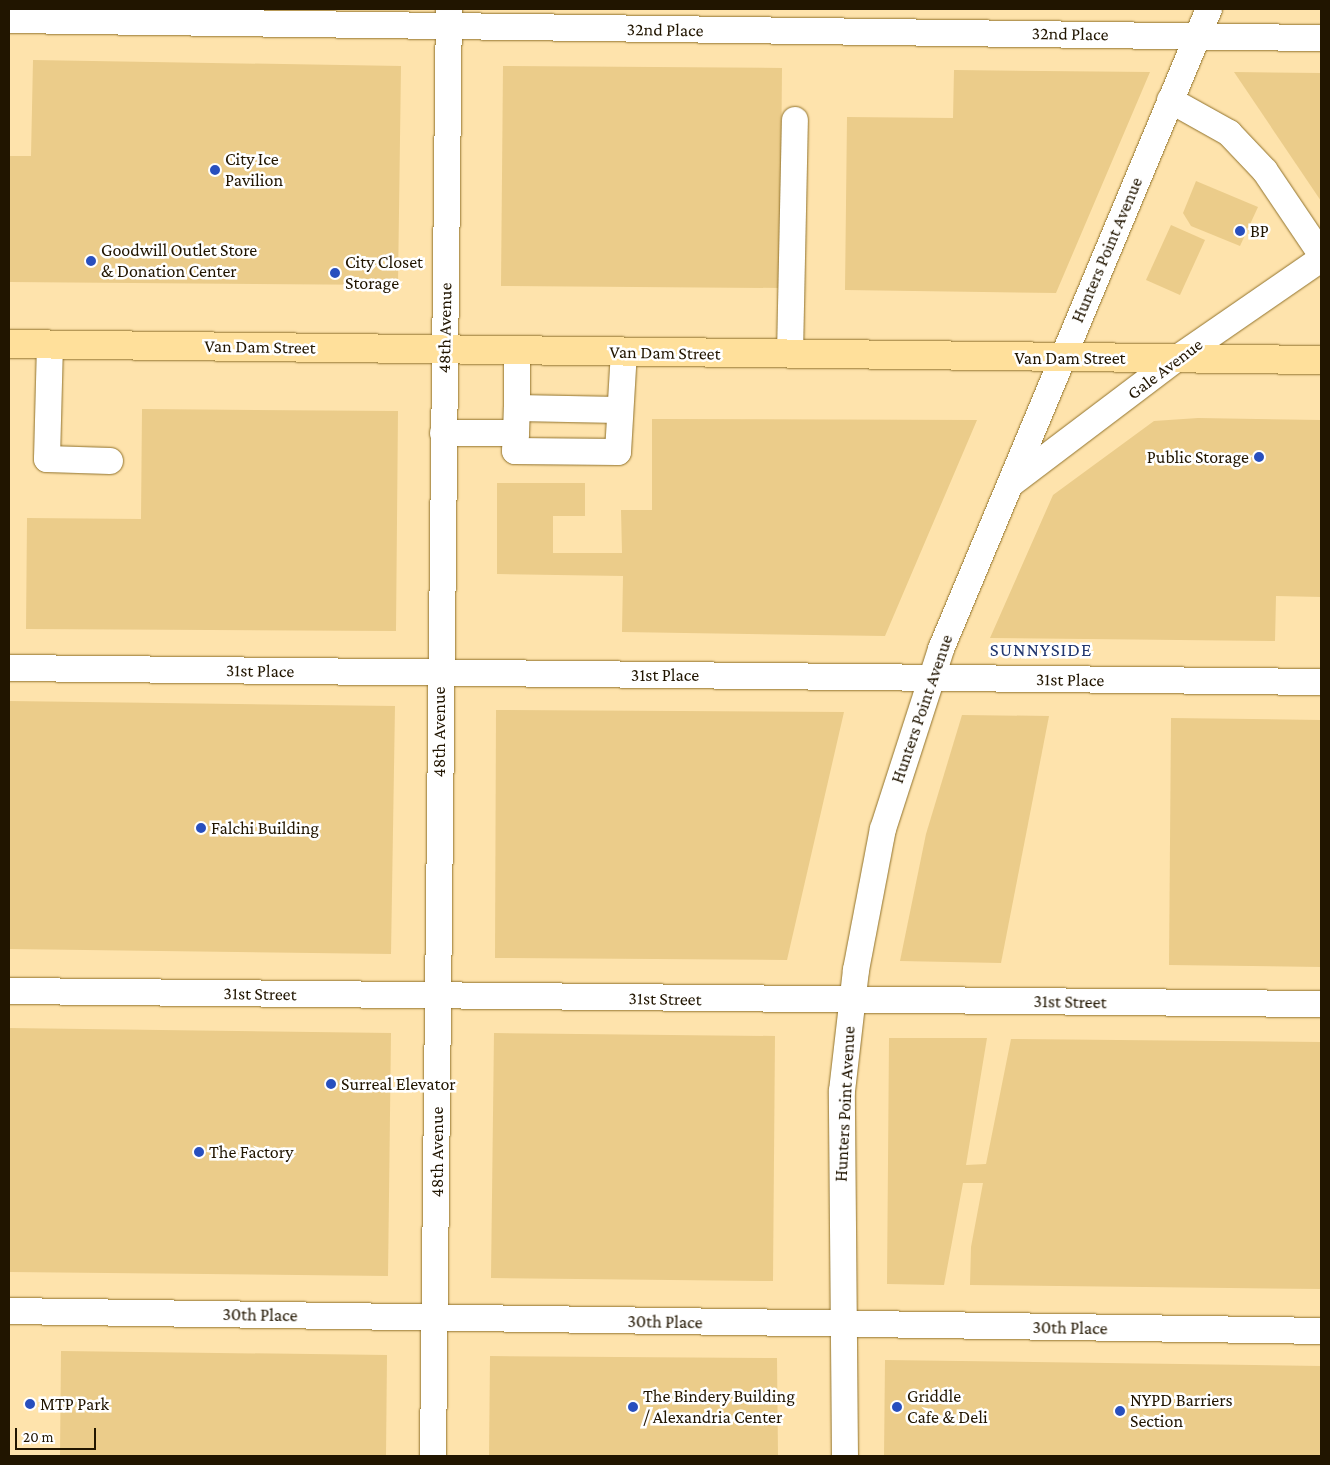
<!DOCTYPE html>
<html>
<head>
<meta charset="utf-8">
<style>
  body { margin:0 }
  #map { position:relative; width:1330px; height:1465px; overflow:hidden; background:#fee3ac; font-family:"Crimson Pro",serif }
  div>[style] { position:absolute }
  .building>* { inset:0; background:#ebcc8a }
  .roads { filter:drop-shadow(0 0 1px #91722b) drop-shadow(0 0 1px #91722b) }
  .minor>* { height:26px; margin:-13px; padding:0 13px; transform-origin:13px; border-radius:13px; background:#fff }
  .major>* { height:28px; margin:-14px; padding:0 14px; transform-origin:14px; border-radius:14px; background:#ffe09b }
  .dots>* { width:14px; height:14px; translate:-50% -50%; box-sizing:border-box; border:2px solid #fff; border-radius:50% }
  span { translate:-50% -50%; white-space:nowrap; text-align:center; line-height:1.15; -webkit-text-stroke:5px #fff; paint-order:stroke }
  .street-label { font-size:18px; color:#211500 }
  .poi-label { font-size:18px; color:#211500 }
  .left { translate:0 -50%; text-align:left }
  .right { translate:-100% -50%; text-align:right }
  .neighbourhood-label { font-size:19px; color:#223870; letter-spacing:1px }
  .frame { position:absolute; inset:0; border:10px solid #211500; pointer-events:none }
  .scale { position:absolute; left:15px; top:1428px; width:81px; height:22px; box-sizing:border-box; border:2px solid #211500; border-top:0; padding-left:6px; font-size:15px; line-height:18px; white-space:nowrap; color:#211500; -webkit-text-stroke:4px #fff; paint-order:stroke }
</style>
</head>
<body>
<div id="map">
  <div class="building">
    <i style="clip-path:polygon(33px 60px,401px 66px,398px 285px,9px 282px,9px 156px,31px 156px)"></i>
    <i style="clip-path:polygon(503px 66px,782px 68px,780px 288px,501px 286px)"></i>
    <i style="clip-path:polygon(954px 70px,1150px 72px,1056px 293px,845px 290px,847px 117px,953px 118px)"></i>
    <i style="clip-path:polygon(1234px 72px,1321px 73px,1321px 201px)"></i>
    <i style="clip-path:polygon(1196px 181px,1258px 207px,1240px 246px,1191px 226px,1183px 213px)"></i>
    <i style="clip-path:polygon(1171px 225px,1205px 240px,1180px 295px,1146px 280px)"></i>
    <i style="clip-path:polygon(142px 409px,398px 411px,396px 631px,26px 629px,27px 518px,141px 519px)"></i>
    <i style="clip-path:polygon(1198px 418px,1321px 420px,1321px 597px,1276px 596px,1275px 641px,990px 638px,1053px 495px,1154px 421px)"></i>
    <i style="clip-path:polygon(652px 419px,977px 420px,885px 636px,622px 632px,623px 576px,497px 574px,497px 483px,585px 483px,585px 516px,553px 516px,553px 553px,622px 553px,621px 510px,652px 510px)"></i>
    <i style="clip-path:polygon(9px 701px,395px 706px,391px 954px,9px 949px)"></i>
    <i style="clip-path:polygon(496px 710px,844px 712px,787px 960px,495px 958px)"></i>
    <i style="clip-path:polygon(962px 715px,1049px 716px,1001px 963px,900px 961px,926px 834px)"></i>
    <i style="clip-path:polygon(1171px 718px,1321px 720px,1321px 967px,1169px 965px)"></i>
    <i style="clip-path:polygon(9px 1028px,391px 1033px,388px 1276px,9px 1272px)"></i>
    <i style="clip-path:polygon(494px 1033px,775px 1036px,773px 1281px,491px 1278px)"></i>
    <i style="clip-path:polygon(889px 1038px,987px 1038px,966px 1165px,986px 1164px,1011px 1039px,1321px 1042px,1321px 1289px,970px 1285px,971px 1247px,983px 1183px,963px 1183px,944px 1285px,887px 1284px)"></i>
    <i style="clip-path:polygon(61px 1351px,387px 1355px,386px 1456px,60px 1456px)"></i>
    <i style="clip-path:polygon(490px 1356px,777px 1358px,778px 1456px,489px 1456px)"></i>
    <i style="clip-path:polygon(885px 1360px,1321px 1366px,1321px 1456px,884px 1456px)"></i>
  </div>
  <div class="roads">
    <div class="minor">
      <i style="left:9px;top:20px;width:1312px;rotate:0.79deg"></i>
      <i style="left:1170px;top:100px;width:68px;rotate:29.2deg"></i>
      <i style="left:1229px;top:133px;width:52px;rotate:46.5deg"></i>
      <i style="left:1265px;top:171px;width:100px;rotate:56deg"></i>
      <i style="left:50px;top:344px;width:115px;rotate:91.5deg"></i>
      <i style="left:47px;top:459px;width:63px;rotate:1.8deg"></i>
      <i style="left:790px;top:354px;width:234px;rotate:-88.8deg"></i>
      <i style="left:517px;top:408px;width:57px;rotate:-90deg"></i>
      <i style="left:443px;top:433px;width:73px"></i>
      <i style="left:516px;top:433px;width:18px;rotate:93deg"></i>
      <i style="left:515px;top:451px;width:103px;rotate:0.6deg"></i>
      <i style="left:618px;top:452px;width:100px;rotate:-86.6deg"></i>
      <i style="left:516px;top:433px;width:25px;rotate:-88deg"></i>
      <i style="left:517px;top:408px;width:102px;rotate:1.1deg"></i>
      <i style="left:1012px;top:483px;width:206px;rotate:-37.1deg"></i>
      <i style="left:1176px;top:359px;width:176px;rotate:-34.6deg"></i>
      <i style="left:9px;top:668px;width:1312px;rotate:0.61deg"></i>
      <i style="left:9px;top:991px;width:1312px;rotate:0.57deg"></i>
      <i style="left:9px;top:1311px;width:1312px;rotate:0.87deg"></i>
      <i style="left:433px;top:1456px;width:1447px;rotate:-89.37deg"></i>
      <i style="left:845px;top:1456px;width:365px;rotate:-90.5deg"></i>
      <i style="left:842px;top:1091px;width:122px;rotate:-83.4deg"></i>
      <i style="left:856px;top:970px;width:144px;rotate:-79.2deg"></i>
      <i style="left:883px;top:829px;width:189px;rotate:-72.1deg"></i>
      <i style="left:941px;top:649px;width:694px;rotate:-67.28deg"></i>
    </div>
    <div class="major">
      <i style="left:9px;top:344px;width:1312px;rotate:0.7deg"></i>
    </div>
  </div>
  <div class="dots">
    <i style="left:215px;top:170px;background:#284fbe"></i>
    <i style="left:1240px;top:231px;background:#284fbe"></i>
    <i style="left:91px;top:261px;background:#284fbe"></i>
    <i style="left:335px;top:273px;background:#284fbe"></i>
    <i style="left:1259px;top:457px;background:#284fbe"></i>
    <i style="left:201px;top:828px;background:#284fbe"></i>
    <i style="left:331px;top:1084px;background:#284fbe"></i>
    <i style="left:199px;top:1152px;background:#284fbe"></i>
    <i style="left:30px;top:1404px;background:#284fbe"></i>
    <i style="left:633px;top:1407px;background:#284fbe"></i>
    <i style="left:897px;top:1407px;background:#284fbe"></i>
    <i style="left:1120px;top:1411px;background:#284fbe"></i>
  </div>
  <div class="street-label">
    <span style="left:665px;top:30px;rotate:1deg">32nd Place</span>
    <span style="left:1070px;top:34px;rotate:1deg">32nd Place</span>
    <span style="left:1107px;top:250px;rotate:-67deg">Hunters Point Avenue</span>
    <span style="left:445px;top:328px;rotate:-89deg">48th Avenue</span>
    <span style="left:260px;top:347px;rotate:1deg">Van Dam Street</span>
    <span style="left:665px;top:353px;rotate:1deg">Van Dam Street</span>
    <span style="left:1070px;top:358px">Van Dam Street</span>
    <span style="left:1165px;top:369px;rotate:-37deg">Gale Avenue</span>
    <span style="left:260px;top:671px;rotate:1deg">31st Place</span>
    <span style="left:665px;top:675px">31st Place</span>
    <span style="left:1070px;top:680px;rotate:1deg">31st Place</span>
    <span style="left:922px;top:709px;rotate:-71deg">Hunters Point Avenue</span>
    <span style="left:439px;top:732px;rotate:-90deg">48th Avenue</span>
    <span style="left:260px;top:994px;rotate:1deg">31st Street</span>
    <span style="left:665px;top:999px;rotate:1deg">31st Street</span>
    <span style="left:1070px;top:1002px;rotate:1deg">31st Street</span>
    <span style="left:845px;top:1104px;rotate:-87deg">Hunters Point Avenue</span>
    <span style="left:437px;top:1152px;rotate:-90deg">48th Avenue</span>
    <span style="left:260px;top:1315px;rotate:1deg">30th Place</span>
    <span style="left:665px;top:1322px;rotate:1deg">30th Place</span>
    <span style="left:1070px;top:1328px;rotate:1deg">30th Place</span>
  </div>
  <div class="poi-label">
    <span class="left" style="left:225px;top:170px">City Ice<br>Pavilion</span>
    <span class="left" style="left:1250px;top:231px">BP</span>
    <span class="left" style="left:101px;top:261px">Goodwill Outlet Store<br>&amp; Donation Center</span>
    <span class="left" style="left:345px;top:273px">City Closet<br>Storage</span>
    <span class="right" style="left:1249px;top:457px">Public Storage</span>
    <span class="left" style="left:211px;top:828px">Falchi Building</span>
    <span class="left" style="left:341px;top:1084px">Surreal Elevator</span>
    <span class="left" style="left:209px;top:1152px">The Factory</span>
    <span class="left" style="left:643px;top:1407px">The Bindery Building<br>/ Alexandria Center</span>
    <span class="left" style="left:907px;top:1407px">Griddle<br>Cafe &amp; Deli</span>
    <span class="left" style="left:1130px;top:1411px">NYPD Barriers<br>Section</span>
    <span class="left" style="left:40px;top:1404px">MTP Park</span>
  </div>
  <div class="neighbourhood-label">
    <span style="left:1041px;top:650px">SUNNYSIDE</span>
  </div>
  <div class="frame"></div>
  <div class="scale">20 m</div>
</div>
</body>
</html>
